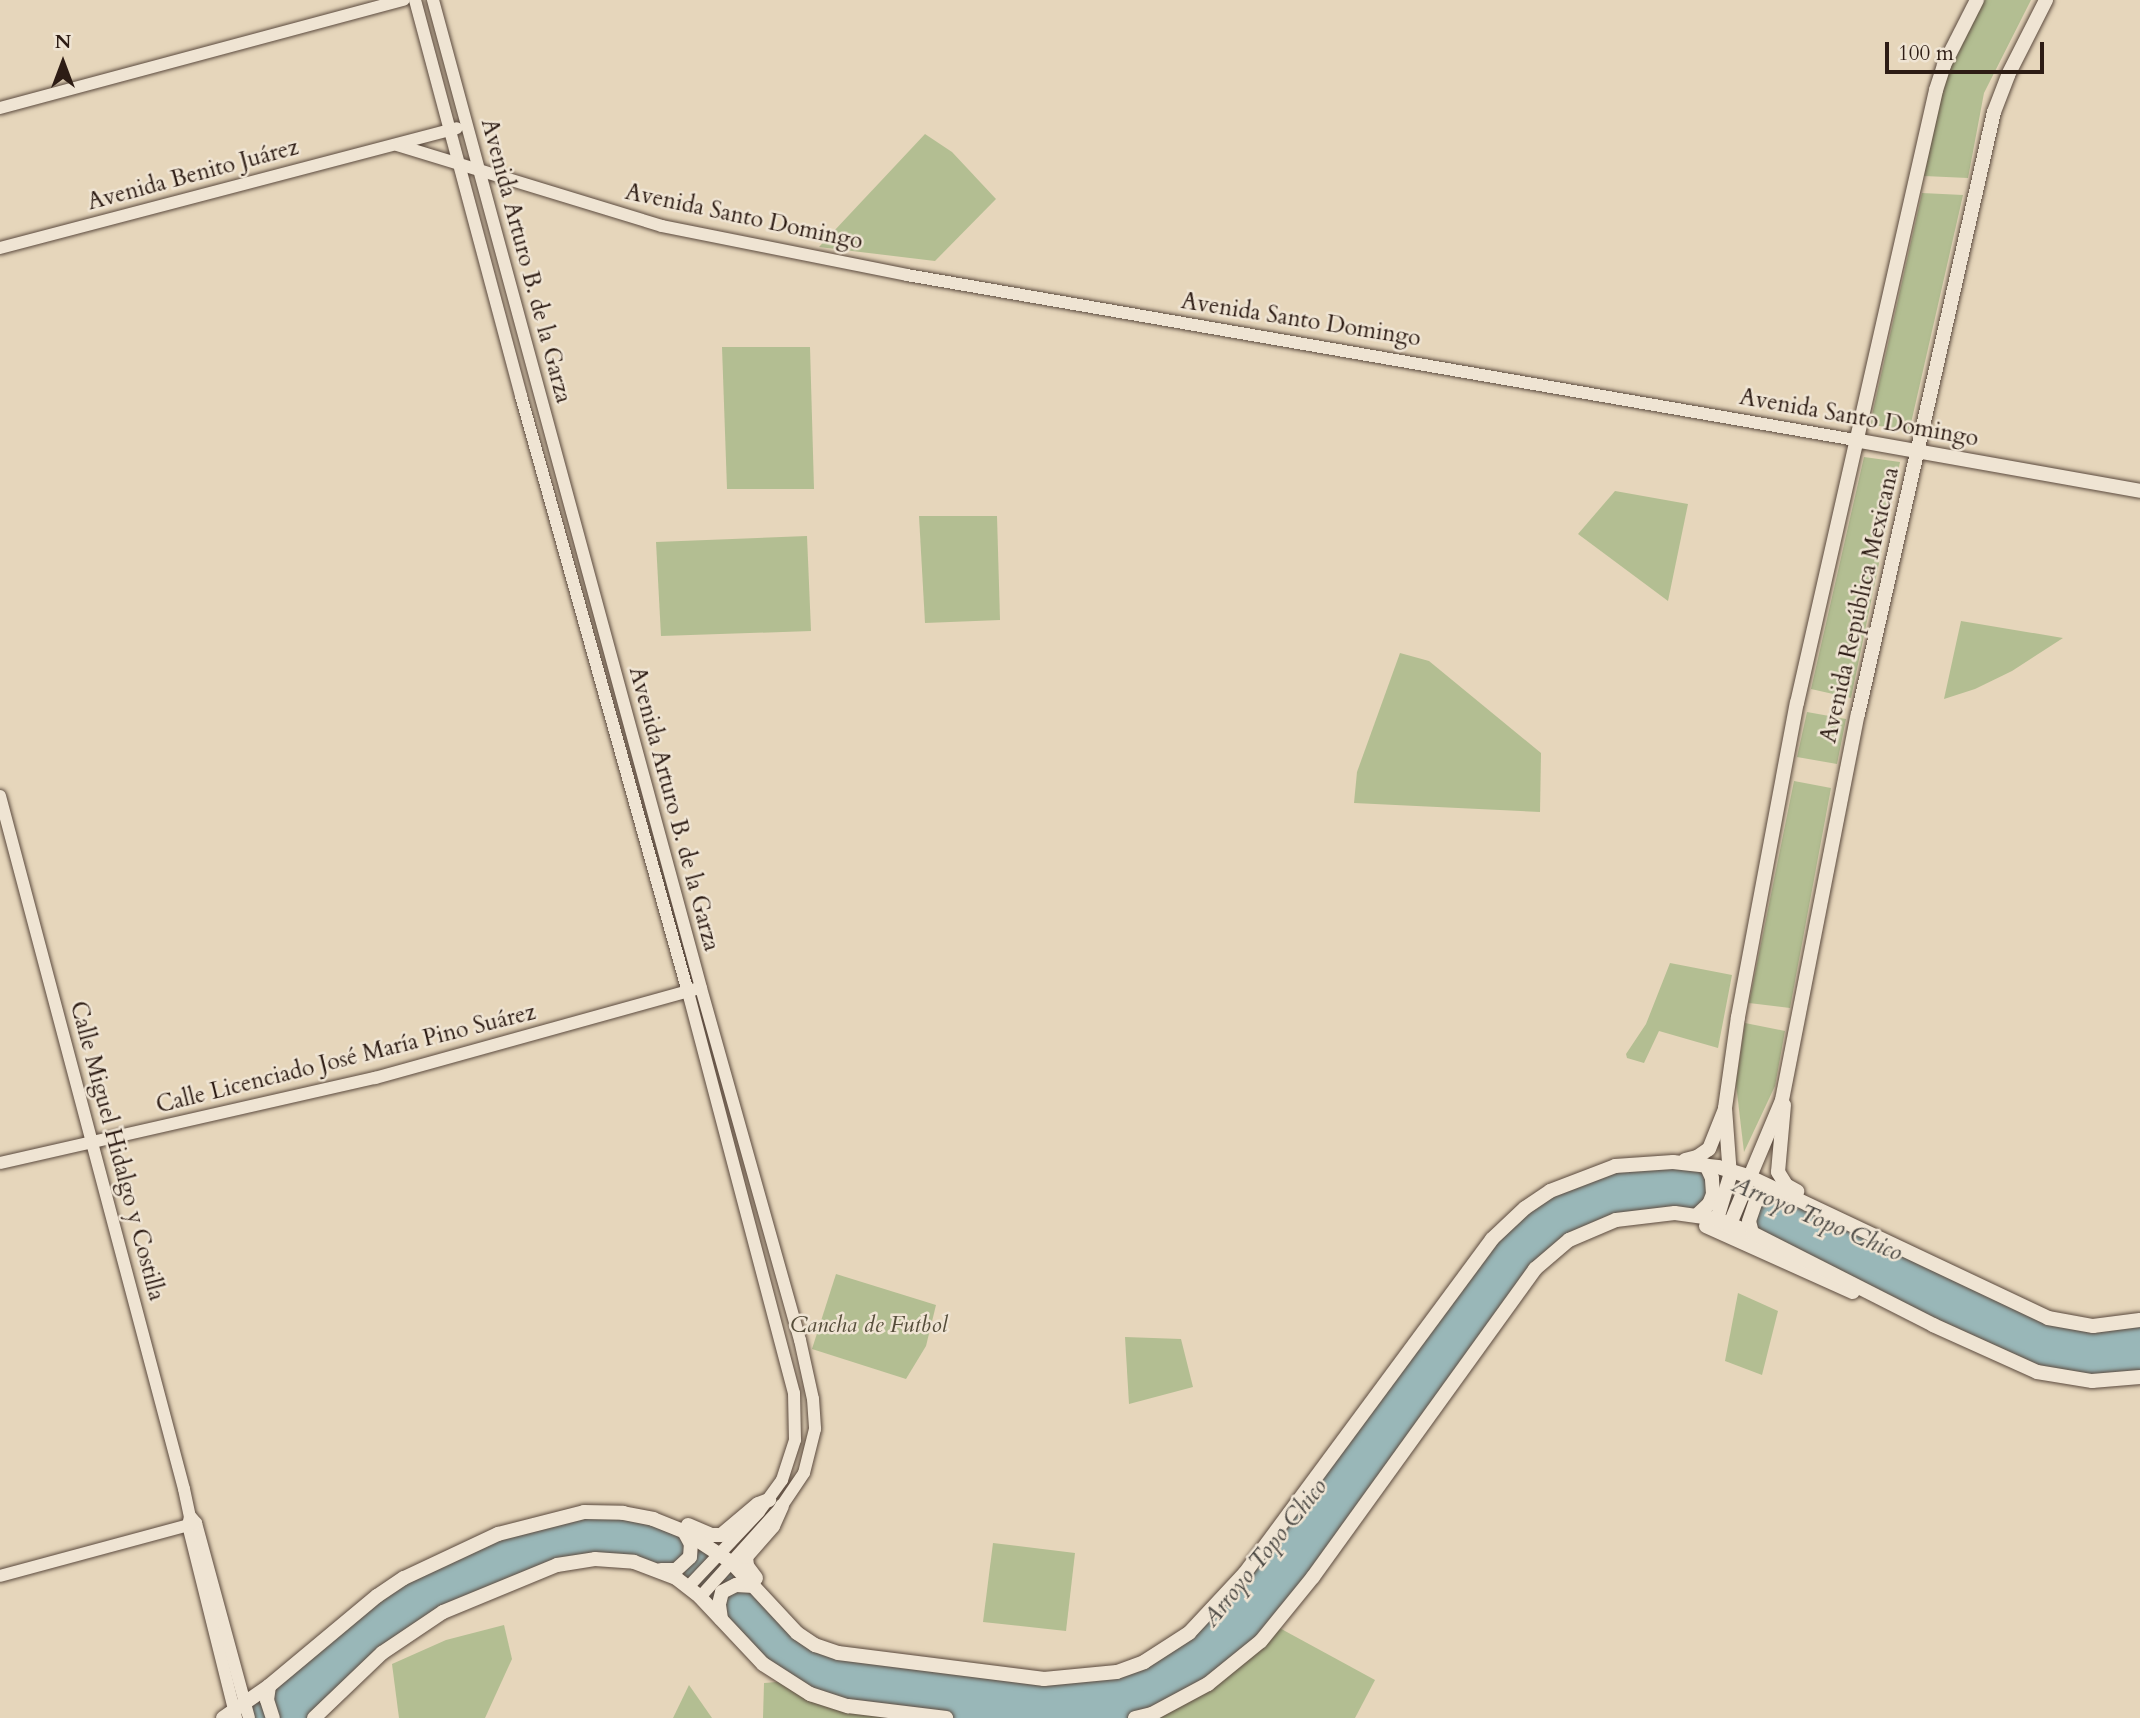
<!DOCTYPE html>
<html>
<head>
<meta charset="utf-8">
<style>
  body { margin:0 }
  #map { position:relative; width:2140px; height:1718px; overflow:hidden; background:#e6d6bb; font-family:Cardo,serif }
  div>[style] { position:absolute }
  .green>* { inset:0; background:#b3be92 }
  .water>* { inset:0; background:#99b7b8 }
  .roads { filter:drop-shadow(0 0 2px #5b4a3e) drop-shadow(0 0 2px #5b4a3e) }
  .tertiary>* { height:12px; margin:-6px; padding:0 6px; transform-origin:6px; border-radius:6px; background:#efe4d3 }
  .secondary>* { height:14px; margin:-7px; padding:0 7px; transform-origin:7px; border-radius:7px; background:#efe4d3 }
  span { translate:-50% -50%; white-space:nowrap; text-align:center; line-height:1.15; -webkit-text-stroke:5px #efe4d3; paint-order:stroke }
  .street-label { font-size:23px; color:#2d1c14 }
  .park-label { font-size:23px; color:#554d3a; font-style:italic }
  .water-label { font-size:24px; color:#4d4a45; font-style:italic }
  .north { position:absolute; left:28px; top:28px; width:70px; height:70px; -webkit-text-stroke:5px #efe4d3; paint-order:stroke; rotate:0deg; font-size:19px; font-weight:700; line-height:28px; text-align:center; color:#2d1c14 }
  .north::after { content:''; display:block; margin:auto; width:24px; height:32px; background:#2d1c14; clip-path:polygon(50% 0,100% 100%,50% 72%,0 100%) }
  .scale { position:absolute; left:1885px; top:42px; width:159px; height:32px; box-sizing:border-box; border:4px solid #2d1c14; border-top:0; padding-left:9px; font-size:21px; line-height:24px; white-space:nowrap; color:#2d1c14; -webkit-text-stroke:5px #efe4d3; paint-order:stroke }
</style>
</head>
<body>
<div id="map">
  <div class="green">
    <i style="clip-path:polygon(1984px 0,2031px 0,1984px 93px,1968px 178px,1924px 176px,1946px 73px)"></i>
    <i style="clip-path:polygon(925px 134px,952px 152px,996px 199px,935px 261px,819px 247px)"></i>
    <i style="clip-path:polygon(1922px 193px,1963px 195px,1909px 432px,1870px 424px)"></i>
    <i style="clip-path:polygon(722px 347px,810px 347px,814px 489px,727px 489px)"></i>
    <i style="clip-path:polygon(1864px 457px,1900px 462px,1851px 698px,1811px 689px)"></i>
    <i style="clip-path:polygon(1615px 491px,1688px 504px,1668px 601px,1578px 534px)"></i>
    <i style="clip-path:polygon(919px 516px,997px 516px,1000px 620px,925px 623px)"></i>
    <i style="clip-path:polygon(807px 536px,811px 631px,661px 636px,656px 542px)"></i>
    <i style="clip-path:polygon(1961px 621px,2063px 638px,2012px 671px,1975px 689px,1944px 699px)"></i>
    <i style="clip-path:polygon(1400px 653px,1429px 661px,1541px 753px,1540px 812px,1354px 803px,1357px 772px)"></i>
    <i style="clip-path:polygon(1807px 712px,1846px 719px,1837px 764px,1797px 757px)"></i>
    <i style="clip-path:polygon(1794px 781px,1831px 788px,1790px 1008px,1749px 1003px)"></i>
    <i style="clip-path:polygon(1670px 963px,1732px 975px,1718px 1048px,1659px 1031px,1644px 1063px,1627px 1058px,1626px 1054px,1646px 1024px)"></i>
    <i style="clip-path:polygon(1745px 1023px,1785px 1031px,1775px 1086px,1744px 1152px,1736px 1084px)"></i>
    <i style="clip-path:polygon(836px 1274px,936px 1305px,926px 1346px,906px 1379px,812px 1349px)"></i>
    <i style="clip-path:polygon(1738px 1293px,1778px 1311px,1762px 1375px,1725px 1361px)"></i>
    <i style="clip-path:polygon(1125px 1337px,1181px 1339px,1193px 1387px,1129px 1404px)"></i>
    <i style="clip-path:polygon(993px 1543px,1075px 1553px,1066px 1631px,983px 1622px)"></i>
    <i style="clip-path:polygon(504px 1625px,512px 1659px,485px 1718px,399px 1718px,392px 1664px,446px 1640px)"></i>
    <i style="clip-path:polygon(1274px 1625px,1375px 1680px,1355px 1718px,1132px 1718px)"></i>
    <i style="clip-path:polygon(789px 1681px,948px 1718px,763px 1718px,764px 1683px)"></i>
    <i style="clip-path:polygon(689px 1685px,712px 1718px,673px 1718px)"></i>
  </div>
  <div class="water">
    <i style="clip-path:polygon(1623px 1165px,1730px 1171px,2048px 1318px,2140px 1320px,2140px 1377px,2069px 1379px,1717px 1219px,1642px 1214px,1552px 1253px,1313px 1577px,1238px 1662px,1135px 1718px,948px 1718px,810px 1694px,660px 1570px,595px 1559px,443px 1612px,314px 1718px,223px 1718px,430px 1564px,584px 1512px,685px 1532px,815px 1645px,1044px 1679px,1117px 1672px,1211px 1611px,1475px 1259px,1550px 1191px)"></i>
  </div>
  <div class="roads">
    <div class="tertiary">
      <i style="left:415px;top:0;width:410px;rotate:75deg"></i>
      <i style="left:521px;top:396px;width:619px;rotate:74.35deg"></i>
      <i style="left:688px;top:992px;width:415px;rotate:75.2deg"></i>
      <i style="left:794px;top:1393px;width:47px;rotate:88.8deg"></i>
      <i style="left:795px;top:1440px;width:42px;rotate:108deg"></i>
      <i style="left:782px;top:1480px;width:39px;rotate:126deg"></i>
      <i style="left:759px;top:1512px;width:102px;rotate:133.4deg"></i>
      <i style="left:433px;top:0;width:1024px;rotate:74.82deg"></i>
      <i style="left:701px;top:988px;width:366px;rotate:74.3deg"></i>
      <i style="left:800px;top:1340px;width:60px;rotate:77.6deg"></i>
      <i style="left:813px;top:1399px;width:30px;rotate:86deg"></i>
      <i style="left:815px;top:1429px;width:45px;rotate:104deg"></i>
      <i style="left:804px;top:1473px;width:40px;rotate:124deg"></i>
      <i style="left:782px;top:1506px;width:122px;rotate:132deg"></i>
      <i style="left:0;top:108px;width:418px;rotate:-15deg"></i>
      <i style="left:397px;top:145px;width:277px;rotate:17deg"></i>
      <i style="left:662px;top:226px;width:250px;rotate:11.3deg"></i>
      <i style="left:907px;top:275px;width:962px;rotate:9.87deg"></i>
      <i style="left:0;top:248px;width:472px;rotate:-14.7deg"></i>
      <i style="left:0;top:796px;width:717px;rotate:75.13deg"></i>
      <i style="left:184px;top:1489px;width:29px;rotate:78deg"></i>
      <i style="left:190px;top:1517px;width:8px;rotate:104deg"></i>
      <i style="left:188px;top:1525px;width:199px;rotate:76deg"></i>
      <i style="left:0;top:1163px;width:385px;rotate:-12.8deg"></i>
      <i style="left:375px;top:1078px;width:333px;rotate:-15.5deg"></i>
      <i style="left:191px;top:1517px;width:8px;rotate:50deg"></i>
      <i style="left:196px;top:1523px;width:202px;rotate:74.8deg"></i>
      <i style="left:0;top:1576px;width:203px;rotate:-15.1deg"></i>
    </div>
    <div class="secondary">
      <i style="left:1855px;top:440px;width:290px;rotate:10.1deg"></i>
      <i style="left:1784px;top:1105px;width:67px;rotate:95.1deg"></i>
      <i style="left:1778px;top:1172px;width:15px;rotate:58deg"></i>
      <i style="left:1786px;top:1185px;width:13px;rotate:29deg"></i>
      <i style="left:1685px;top:1160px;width:12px;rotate:-14deg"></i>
      <i style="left:1697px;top:1157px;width:14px;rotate:-34deg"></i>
      <i style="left:1709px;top:1149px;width:43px;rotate:-68.2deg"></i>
      <i style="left:1697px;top:1215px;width:16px;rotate:-43deg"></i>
      <i style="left:1709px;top:1204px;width:11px;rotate:-68deg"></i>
      <i style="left:1713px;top:1194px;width:16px;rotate:-94deg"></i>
      <i style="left:1712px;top:1178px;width:14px;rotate:-115deg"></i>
      <i style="left:1717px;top:1219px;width:45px;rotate:-73.2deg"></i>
      <i style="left:1730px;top:1176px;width:68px;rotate:-94.2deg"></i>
      <i style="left:1725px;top:1108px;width:92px;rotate:-81.9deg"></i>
      <i style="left:1738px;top:1017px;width:319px;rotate:-79.4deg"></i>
      <i style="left:1797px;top:703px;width:629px;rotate:-77.22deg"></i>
      <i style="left:1936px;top:90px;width:26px;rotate:-72deg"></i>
      <i style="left:1944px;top:65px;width:73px;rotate:-63.1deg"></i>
      <i style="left:1730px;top:1224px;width:134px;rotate:-67.2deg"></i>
      <i style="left:1782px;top:1100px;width:393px;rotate:-78.9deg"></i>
      <i style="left:1858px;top:714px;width:617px;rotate:-77.27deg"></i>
      <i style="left:1994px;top:112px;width:40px;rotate:-69deg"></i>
      <i style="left:2008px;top:75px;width:84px;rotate:-63.1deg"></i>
      <i style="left:1706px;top:1226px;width:161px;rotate:24.2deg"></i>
      <i style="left:1752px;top:1233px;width:12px;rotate:-104deg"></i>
      <i style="left:1749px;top:1221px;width:21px;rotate:-71deg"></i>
      <i style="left:1756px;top:1201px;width:25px;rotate:-27deg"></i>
      <i style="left:688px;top:1525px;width:26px;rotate:23deg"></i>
      <i style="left:712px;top:1535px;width:9px"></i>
      <i style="left:721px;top:1535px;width:48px;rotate:-40deg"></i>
      <i style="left:758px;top:1504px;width:12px;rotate:-20deg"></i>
      <i style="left:661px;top:1570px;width:15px"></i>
      <i style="left:676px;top:1570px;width:19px;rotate:-43deg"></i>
      <i style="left:690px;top:1557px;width:13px;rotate:-86deg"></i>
      <i style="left:691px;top:1544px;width:13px;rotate:-119deg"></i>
      <i style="left:756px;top:1578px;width:15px;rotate:-127deg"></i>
      <i style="left:747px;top:1566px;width:9px;rotate:-96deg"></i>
      <i style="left:746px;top:1557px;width:41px;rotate:-48.9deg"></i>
      <i style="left:773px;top:1526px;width:22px;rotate:-66deg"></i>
      <i style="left:721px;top:1619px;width:15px;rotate:-98deg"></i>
      <i style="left:719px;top:1604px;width:12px;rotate:-76deg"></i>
      <i style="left:722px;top:1592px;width:16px;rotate:-27deg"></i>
      <i style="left:736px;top:1585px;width:18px;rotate:3deg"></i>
      <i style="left:269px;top:1686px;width:14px;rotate:98deg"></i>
      <i style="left:267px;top:1700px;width:19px;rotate:72deg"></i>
      <i style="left:223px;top:1718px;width:56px;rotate:-34.8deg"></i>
      <i style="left:269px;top:1686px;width:141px;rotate:-39.8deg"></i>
      <i style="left:377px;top:1596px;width:32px;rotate:-34deg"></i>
      <i style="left:404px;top:1578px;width:104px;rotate:-25.1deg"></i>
      <i style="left:498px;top:1534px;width:89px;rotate:-14.3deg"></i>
      <i style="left:584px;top:1512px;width:39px;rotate:1deg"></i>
      <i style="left:623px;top:1513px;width:31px;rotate:11deg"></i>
      <i style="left:653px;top:1519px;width:35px;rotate:22deg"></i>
      <i style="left:685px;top:1532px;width:55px;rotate:33.1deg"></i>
      <i style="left:731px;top:1562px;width:97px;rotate:47.1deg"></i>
      <i style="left:797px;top:1633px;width:22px;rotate:34deg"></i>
      <i style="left:815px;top:1645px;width:24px;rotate:19deg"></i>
      <i style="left:838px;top:1653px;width:208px;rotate:7.2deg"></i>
      <i style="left:1044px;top:1679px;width:73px;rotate:-5.5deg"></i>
      <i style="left:1117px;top:1672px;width:29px;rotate:-20deg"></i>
      <i style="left:1144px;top:1662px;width:54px;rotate:-32.8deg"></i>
      <i style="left:1189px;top:1633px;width:82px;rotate:-47deg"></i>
      <i style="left:1245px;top:1573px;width:415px;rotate:-53.5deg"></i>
      <i style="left:1492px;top:1239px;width:45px;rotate:-43.2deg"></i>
      <i style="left:1525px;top:1208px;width:30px;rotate:-34deg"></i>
      <i style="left:1550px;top:1191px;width:70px;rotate:-21deg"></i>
      <i style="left:1615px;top:1166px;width:58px;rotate:-3.9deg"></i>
      <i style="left:1673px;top:1162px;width:45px;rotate:6.3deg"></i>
      <i style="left:1718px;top:1167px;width:31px;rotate:17deg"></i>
      <i style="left:1748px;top:1176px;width:332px;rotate:25.3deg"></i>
      <i style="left:2048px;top:1318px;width:46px;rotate:10.1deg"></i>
      <i style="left:2093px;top:1326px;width:47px;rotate:-7.3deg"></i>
      <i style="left:314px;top:1718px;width:94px;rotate:-43.7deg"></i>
      <i style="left:382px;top:1653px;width:73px;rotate:-33.9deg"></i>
      <i style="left:443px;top:1612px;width:123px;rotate:-22.4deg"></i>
      <i style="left:557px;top:1565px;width:38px;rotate:-9deg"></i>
      <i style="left:595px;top:1559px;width:39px;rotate:4deg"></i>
      <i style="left:634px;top:1562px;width:45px;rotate:20.9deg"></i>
      <i style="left:676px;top:1578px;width:31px;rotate:38deg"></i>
      <i style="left:700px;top:1597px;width:92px;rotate:46.8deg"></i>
      <i style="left:763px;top:1664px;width:56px;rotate:32.6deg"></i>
      <i style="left:810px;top:1694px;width:40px;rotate:18deg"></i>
      <i style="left:848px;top:1706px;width:99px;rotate:7deg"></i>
      <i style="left:1135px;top:1718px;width:17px;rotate:-13deg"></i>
      <i style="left:1152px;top:1714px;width:64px;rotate:-28.2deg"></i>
      <i style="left:1208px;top:1684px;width:68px;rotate:-39.1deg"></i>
      <i style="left:1261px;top:1641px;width:82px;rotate:-50.9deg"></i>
      <i style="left:1313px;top:1577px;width:380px;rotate:-54.2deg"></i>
      <i style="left:1535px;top:1269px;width:45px;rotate:-40.5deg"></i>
      <i style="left:1569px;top:1240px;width:51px;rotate:-23.1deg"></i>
      <i style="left:1616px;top:1220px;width:59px;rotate:-6.8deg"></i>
      <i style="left:1675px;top:1213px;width:42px;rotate:8.1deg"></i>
      <i style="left:1717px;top:1219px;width:38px;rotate:22deg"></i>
      <i style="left:1752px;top:1233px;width:203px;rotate:26.9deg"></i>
      <i style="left:1933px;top:1325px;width:114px;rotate:24.3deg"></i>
      <i style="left:2037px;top:1372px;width:56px;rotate:9.3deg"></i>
      <i style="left:2092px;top:1381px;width:48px;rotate:-4.8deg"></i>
    </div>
  </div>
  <div class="street-label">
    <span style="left:193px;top:175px;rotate:-15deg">Avenida Benito Juárez</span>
    <span style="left:744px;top:217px;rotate:12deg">Avenida Santo Domingo</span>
    <span style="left:526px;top:261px;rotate:75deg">Avenida Arturo B. de la Garza</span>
    <span style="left:1301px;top:320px;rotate:9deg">Avenida Santo Domingo</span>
    <span style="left:1859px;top:418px;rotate:10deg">Avenida Santo Domingo</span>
    <span style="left:1860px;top:605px;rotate:-77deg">Avenida República Mexicana</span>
    <span style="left:674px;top:809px;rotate:75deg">Avenida Arturo B. de la Garza</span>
    <span style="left:346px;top:1059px;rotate:-14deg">Calle Licenciado José María Pino Suárez</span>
    <span style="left:117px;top:1151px;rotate:75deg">Calle Miguel Hidalgo y Costilla</span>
  </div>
  <div class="park-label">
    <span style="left:869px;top:1325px">Cancha de Futbol</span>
  </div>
  <div class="water-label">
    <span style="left:1817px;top:1219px;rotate:23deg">Arroyo Topo Chico</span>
    <span style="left:1265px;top:1553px;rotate:-51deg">Arroyo Topo Chico</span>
  </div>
  <div class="north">N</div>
  <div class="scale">100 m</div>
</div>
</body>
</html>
